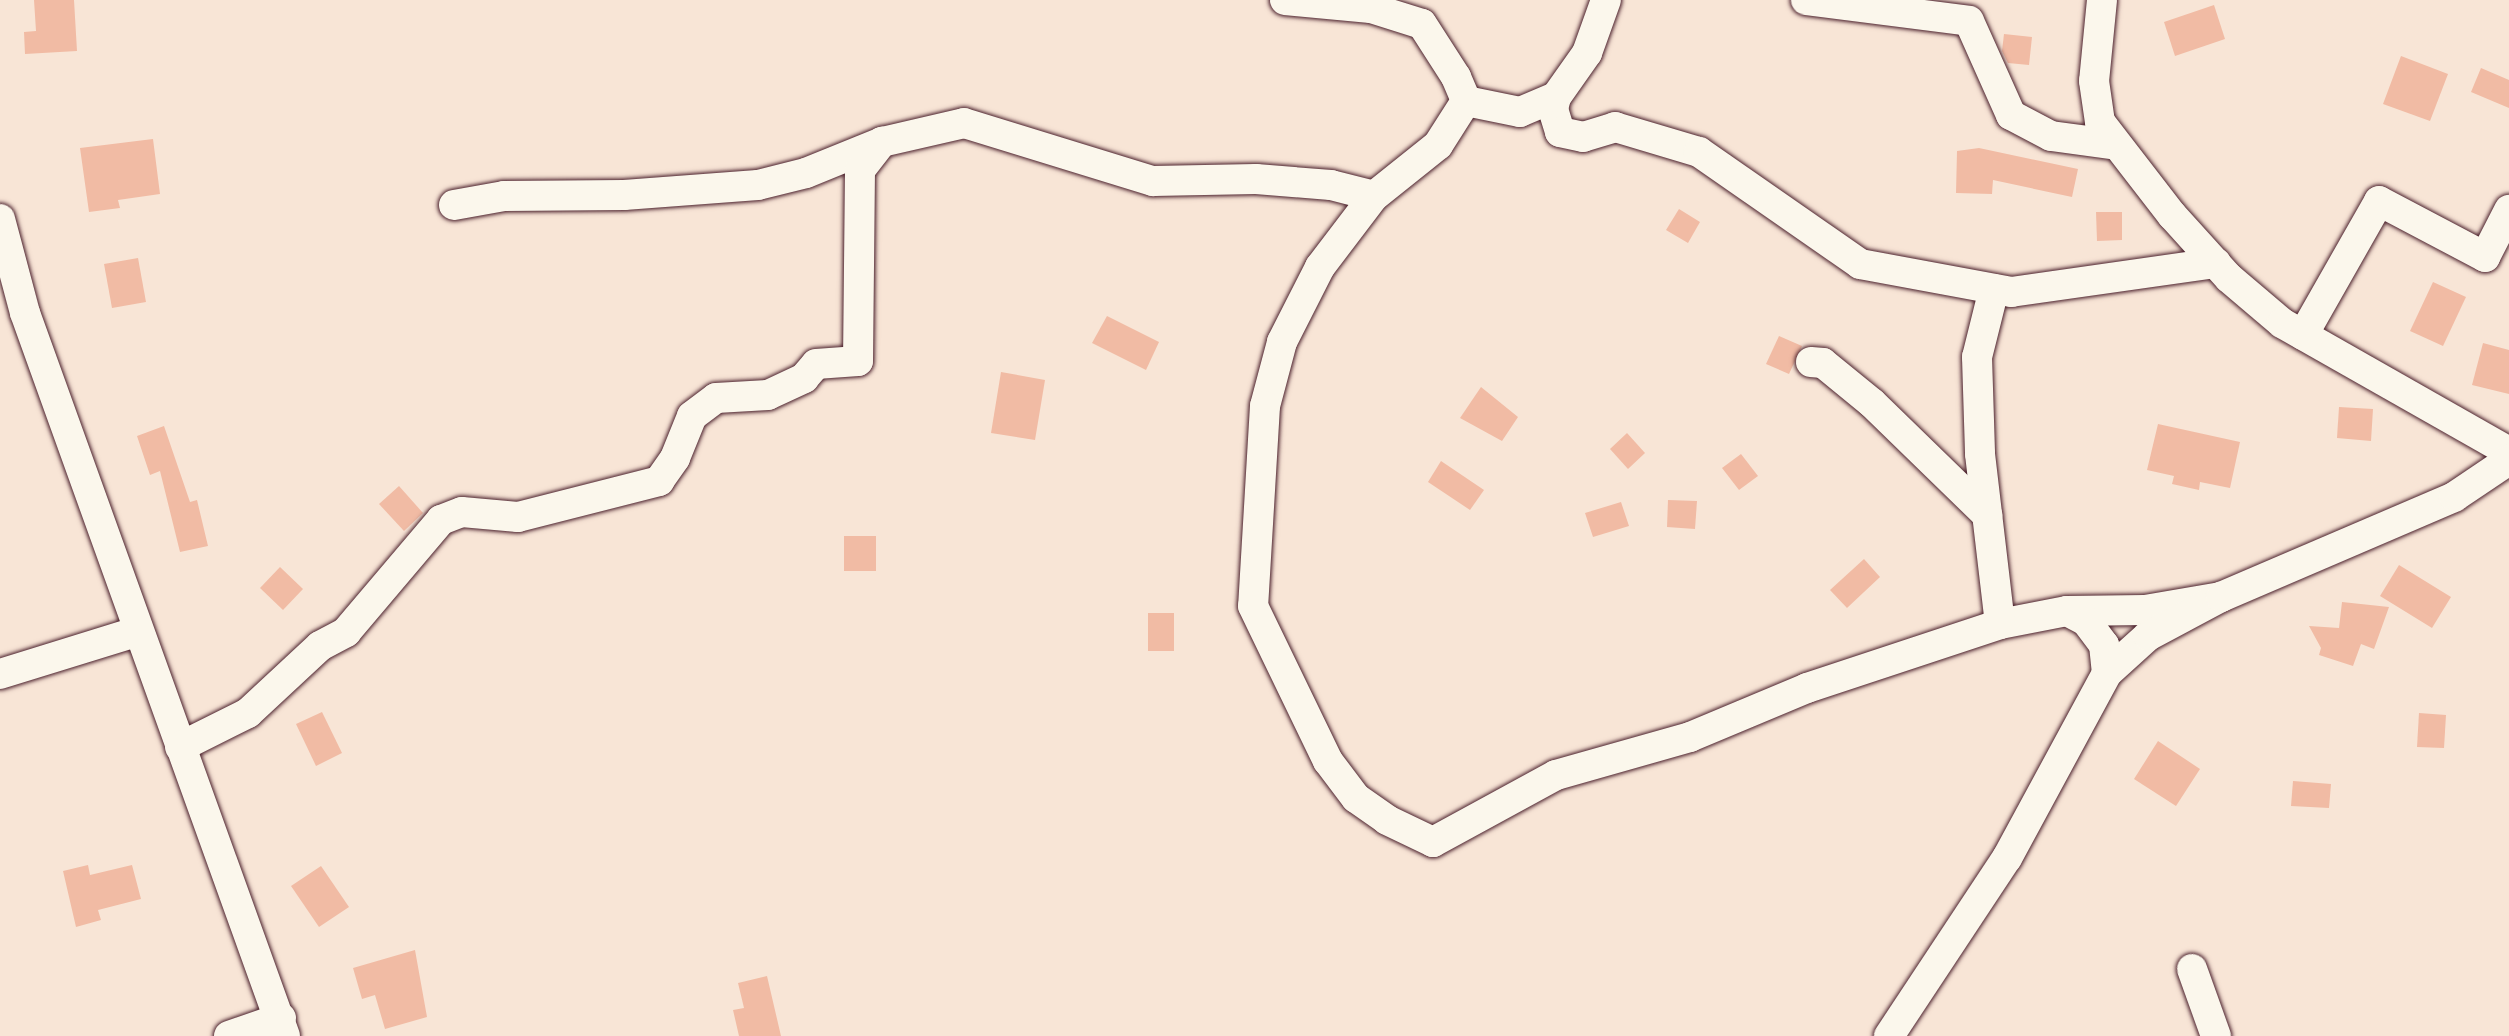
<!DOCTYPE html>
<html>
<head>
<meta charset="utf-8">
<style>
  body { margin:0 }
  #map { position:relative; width:2509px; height:1036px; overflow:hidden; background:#f8e5d6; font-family:"Comic Neue",sans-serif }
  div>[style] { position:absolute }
  .building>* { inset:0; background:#f1bba4 }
  .roads { filter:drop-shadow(0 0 2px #4a1f2b) drop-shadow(0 0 2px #4a1f2b) }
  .minor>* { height:30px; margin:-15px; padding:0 15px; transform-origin:15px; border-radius:15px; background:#fbf7ec }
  span { translate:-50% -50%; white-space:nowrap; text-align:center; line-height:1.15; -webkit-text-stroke:6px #fbf7ec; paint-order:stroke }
</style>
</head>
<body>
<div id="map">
  <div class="building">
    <i style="clip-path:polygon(34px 0,74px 0,77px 51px,25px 54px,24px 32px,36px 31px)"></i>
    <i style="clip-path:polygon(2214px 5px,2225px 39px,2175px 56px,2164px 22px)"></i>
    <i style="clip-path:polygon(2004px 34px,2032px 37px,2029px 65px,2008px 63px,2002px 51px)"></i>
    <i style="clip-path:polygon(2401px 56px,2448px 74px,2430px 121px,2383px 104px)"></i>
    <i style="clip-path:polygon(2481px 68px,2509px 80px,2509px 108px,2471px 92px)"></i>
    <i style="clip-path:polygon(153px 139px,160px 194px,118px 200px,120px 208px,89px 212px,80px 148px)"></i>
    <i style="clip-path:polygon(1979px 148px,2078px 169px,2072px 197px,1993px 180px,1992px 194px,1956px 193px,1957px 151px)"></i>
    <i style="clip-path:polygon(1679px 209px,1700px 222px,1688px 243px,1666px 230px)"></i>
    <i style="clip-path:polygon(2096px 212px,2122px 212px,2122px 240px,2097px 241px)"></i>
    <i style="clip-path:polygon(138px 258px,146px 302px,112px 308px,104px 264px)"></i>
    <i style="clip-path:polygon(2433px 282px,2466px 297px,2443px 346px,2410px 331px)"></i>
    <i style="clip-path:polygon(1107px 316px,1159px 342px,1146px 370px,1092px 343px)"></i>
    <i style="clip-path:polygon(1779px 336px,1802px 346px,1789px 374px,1766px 364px)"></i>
    <i style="clip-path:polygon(2483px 343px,2509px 350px,2509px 394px,2472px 385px)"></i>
    <i style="clip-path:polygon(1001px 372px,1045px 380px,1035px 440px,991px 433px)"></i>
    <i style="clip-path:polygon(1481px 387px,1518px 417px,1502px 441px,1460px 418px)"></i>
    <i style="clip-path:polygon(2339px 407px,2373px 409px,2371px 441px,2337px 438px)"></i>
    <i style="clip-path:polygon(2158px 424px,2240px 442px,2230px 488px,2200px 482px,2199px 490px,2172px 484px,2174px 476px,2147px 470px)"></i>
    <i style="clip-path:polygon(164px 426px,190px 502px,197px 500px,208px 546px,180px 552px,160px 471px,150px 475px,137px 436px)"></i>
    <i style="clip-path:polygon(1627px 433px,1645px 453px,1628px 469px,1610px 449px)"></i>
    <i style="clip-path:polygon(1741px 454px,1758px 476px,1739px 490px,1722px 468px)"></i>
    <i style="clip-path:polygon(1441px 461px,1484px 490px,1470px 510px,1428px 482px)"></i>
    <i style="clip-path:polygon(399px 486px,423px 513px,404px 531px,379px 504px)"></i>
    <i style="clip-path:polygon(1668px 500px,1697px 501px,1695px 529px,1667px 527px)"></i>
    <i style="clip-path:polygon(1621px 502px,1629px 526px,1593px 537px,1585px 513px)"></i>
    <i style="clip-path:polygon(844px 536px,876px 536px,876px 571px,844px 571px)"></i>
    <i style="clip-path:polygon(1864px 559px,1880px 577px,1847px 608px,1830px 590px)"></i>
    <i style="clip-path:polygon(2399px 565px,2451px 597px,2432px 628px,2380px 596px)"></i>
    <i style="clip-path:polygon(280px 567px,303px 589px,283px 610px,260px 588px)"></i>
    <i style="clip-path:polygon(2342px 602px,2389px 607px,2374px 649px,2361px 644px,2353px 666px,2319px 655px,2321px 648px,2309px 626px,2339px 628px)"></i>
    <i style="clip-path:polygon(1148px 613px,1174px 613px,1174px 651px,1148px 651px)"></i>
    <i style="clip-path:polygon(322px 712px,342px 753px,316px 766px,296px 724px)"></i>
    <i style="clip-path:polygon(2419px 713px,2446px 715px,2444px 748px,2417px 747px)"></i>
    <i style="clip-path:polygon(2158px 741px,2200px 769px,2176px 806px,2134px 779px)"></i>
    <i style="clip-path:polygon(2293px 781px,2331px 784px,2329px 808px,2291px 806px)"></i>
    <i style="clip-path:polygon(88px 865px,90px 875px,132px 865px,141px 899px,98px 910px,101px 920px,76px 927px,63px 871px)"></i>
    <i style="clip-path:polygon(321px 866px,349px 907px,319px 927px,291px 886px)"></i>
    <i style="clip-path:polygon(415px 950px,427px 1017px,385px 1029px,375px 995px,362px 999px,353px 968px)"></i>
    <i style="clip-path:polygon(767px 976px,781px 1036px,739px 1036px,733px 1010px,744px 1008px,738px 983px)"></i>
  </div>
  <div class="roads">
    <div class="minor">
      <i style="left:1285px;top:0;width:86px;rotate:5.3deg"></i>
      <i style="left:1371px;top:8px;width:53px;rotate:17.4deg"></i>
      <i style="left:1422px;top:24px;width:63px;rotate:57.3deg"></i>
      <i style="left:1456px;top:77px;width:26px;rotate:67deg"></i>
      <i style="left:1466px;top:101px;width:52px;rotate:122.5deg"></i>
      <i style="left:1438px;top:145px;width:82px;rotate:141.4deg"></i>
      <i style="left:1374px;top:196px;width:89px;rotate:127.3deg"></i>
      <i style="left:1320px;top:267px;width:84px;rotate:116.9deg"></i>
      <i style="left:1282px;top:342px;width:66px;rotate:104.9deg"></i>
      <i style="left:1265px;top:406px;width:200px;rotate:93.4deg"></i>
      <i style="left:1253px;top:606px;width:172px;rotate:64.2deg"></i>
      <i style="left:1328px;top:761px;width:46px;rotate:52.9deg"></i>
      <i style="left:1356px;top:798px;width:38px;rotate:35deg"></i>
      <i style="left:1387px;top:820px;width:51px;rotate:25.6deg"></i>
      <i style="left:1433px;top:842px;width:140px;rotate:-28.6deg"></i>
      <i style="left:1556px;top:775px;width:139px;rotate:-15.8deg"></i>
      <i style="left:1690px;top:737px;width:127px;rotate:-22.7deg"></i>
      <i style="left:1807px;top:688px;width:203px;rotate:-18.3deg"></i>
      <i style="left:2000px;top:624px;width:68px;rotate:-11deg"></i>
      <i style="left:2067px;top:611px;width:78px;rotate:-0.7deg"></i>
      <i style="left:2145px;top:610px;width:77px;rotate:-9.7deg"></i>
      <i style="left:1806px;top:0;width:164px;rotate:7.3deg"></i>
      <i style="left:1969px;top:21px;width:103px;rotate:65.9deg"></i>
      <i style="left:2011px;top:115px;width:45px;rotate:27.7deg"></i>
      <i style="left:2051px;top:136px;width:61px;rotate:7.6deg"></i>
      <i style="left:2102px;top:0;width:81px;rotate:95.6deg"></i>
      <i style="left:2094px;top:81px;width:41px;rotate:81.7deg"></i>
      <i style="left:2100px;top:122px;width:118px;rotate:52.3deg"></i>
      <i style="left:2172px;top:215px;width:85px;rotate:47.9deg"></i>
      <i style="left:2229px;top:278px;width:70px;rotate:40.3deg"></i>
      <i style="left:2282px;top:323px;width:261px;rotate:29.6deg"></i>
      <i style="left:1556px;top:97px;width:12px;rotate:104deg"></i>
      <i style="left:1553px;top:109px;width:24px;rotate:73deg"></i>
      <i style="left:1560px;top:132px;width:24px;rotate:12deg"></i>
      <i style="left:1583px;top:137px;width:34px;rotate:-17deg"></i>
      <i style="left:1615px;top:127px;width:88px;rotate:16.6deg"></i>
      <i style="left:1699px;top:152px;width:196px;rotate:34.8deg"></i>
      <i style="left:1860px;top:264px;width:154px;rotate:10.5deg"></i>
      <i style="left:2011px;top:292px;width:207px;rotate:-8.1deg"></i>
      <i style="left:1466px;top:101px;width:55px;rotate:11.5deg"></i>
      <i style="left:1520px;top:112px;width:39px;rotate:-23deg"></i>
      <i style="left:1556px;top:97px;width:54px;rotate:-54.8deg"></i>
      <i style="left:1587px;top:53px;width:56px;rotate:-70.3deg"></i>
      <i style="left:454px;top:205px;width:51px;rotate:-10.2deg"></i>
      <i style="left:504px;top:196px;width:120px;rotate:-0.5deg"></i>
      <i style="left:624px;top:195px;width:134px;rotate:-4.3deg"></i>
      <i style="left:758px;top:185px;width:49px;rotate:-14deg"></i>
      <i style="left:806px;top:173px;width:82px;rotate:-22.2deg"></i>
      <i style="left:882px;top:142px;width:84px;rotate:-13deg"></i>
      <i style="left:964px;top:123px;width:198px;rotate:17.1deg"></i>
      <i style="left:1153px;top:181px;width:103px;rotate:-1.1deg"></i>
      <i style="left:1256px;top:179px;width:75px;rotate:4.6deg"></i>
      <i style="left:1331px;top:185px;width:44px;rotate:14.3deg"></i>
      <i style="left:0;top:219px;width:97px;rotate:75.1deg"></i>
      <i style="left:25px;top:313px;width:768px;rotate:70.22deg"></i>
      <i style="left:1994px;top:289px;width:70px;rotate:104deg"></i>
      <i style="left:1977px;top:357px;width:97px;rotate:88.2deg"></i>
      <i style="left:1980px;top:454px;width:171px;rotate:83.3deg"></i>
      <i style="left:2303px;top:335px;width:154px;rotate:-60.4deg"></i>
      <i style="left:2379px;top:201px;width:120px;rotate:27.8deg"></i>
      <i style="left:2485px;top:257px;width:53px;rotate:-62.9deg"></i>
      <i style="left:1811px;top:362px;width:12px;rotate:5deg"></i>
      <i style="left:1823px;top:363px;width:63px;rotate:39.2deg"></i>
      <i style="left:1872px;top:403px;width:161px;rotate:44.2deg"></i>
      <i style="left:2067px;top:611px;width:21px;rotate:28deg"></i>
      <i style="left:2086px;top:621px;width:30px;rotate:53deg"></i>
      <i style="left:2104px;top:645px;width:28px;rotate:84deg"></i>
      <i style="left:0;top:674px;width:145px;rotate:-17.2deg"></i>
      <i style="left:180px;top:747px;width:76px;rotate:-26.6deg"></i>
      <i style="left:248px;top:713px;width:98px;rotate:-42.9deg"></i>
      <i style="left:320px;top:646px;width:30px;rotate:-28deg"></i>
      <i style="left:346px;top:632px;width:147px;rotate:-49.7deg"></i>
      <i style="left:441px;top:520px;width:22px;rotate:-21deg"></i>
      <i style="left:462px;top:512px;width:56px;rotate:5.1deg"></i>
      <i style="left:518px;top:517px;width:146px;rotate:-14.3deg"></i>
      <i style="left:659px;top:481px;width:28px;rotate:-55deg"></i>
      <i style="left:675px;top:458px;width:45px;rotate:-68deg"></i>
      <i style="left:692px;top:416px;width:30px;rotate:-37deg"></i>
      <i style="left:716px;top:398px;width:52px;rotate:-3.3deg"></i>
      <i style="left:768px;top:395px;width:40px;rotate:-25deg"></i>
      <i style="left:804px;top:378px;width:18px;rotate:-49deg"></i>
      <i style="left:816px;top:364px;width:42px;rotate:-4.1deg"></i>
      <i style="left:858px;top:361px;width:191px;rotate:-89.4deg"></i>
      <i style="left:860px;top:170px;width:36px;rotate:-52deg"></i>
      <i style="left:2192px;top:969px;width:71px;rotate:70.3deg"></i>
      <i style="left:229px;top:1036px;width:55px;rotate:-19.1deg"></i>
      <i style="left:1889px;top:1036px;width:214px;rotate:-56.5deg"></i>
      <i style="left:2007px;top:858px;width:210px;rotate:-61.6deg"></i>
      <i style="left:2107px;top:673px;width:55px;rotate:-42.1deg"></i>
      <i style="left:2148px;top:636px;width:83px;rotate:-28.1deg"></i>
      <i style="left:2221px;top:597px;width:254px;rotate:-23.2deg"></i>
      <i style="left:2454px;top:497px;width:66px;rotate:-33.9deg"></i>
    </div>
  </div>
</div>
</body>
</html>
